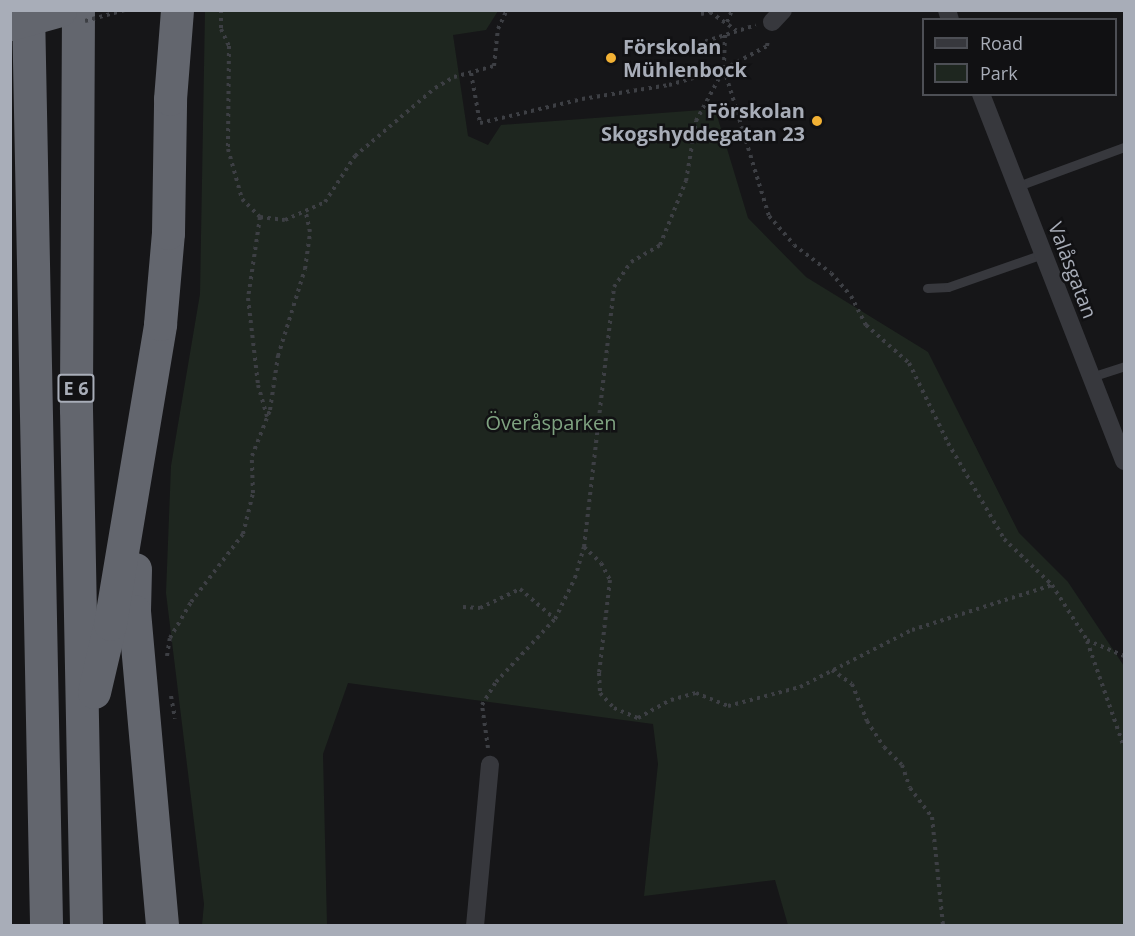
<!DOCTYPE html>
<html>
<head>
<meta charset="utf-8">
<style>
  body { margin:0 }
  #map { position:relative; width:1135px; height:936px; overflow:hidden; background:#161618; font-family:"Open Sans",sans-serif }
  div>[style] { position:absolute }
  .green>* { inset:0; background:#1e261f }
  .path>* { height:4px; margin-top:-2px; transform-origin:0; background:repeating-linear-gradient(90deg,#3d3f44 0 3px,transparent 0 7.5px) }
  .service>* { height:9px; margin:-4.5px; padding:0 4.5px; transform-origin:4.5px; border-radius:4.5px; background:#37383d }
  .minor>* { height:18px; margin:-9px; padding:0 9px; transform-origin:9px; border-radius:9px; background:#37383d }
  .motorway>* { height:33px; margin:-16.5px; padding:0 16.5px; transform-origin:16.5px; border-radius:16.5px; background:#63666e }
  .path-bridge>* { height:4px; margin-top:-2px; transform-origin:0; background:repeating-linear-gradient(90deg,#3d3f44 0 3px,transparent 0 7.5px) }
  .motorway-bridge>* { height:33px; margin:-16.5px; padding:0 16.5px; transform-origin:16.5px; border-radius:16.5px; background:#63666e }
  .dots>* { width:16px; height:16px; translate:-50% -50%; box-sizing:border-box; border:3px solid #111113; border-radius:50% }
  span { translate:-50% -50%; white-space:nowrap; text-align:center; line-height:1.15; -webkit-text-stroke:5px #111113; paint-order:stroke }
  .shield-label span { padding:2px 4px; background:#111113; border:2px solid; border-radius:4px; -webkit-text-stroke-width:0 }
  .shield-label { font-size:18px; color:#a8adb8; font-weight:700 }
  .poi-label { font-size:20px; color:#a8adb8; font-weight:700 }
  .left { translate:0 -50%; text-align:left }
  .right { translate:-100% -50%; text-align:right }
  .street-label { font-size:20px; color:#a8adb8 }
  .park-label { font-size:20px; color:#7fa381 }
  .frame { position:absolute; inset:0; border:12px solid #a8adb8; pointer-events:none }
  .legend { position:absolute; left:922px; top:18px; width:195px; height:78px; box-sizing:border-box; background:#111113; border:2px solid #4d4f55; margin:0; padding:8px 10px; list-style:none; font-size:18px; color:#a8adb8 }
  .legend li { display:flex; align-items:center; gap:12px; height:30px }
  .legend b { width:30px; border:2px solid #4d4f55 }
</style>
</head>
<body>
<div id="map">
  <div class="green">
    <i style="clip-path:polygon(205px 11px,498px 11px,486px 30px,453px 35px,468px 136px,488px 145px,501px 125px,715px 109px,748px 218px,806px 277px,928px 352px,1019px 533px,1068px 582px,1124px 666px,1124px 925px,788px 925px,775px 880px,644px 896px,658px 764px,653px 724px,348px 683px,323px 754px,327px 925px,202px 925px,204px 904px,166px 593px,171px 466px,200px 294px)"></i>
  </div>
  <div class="path">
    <i style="left:221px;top:10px;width:19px;rotate:90deg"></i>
    <i style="left:221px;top:29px;width:19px;rotate:65deg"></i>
    <i style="left:229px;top:46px;width:103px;rotate:90.6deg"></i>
    <i style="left:228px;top:149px;width:52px;rotate:74.4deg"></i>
    <i style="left:242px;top:199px;width:25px;rotate:45deg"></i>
    <i style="left:260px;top:217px;width:25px;rotate:7deg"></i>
    <i style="left:285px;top:220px;width:44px;rotate:-24.2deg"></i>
    <i style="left:325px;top:202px;width:55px;rotate:-56.9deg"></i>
    <i style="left:355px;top:156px;width:105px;rotate:-40.4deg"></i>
    <i style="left:435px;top:88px;width:22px;rotate:-30deg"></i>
    <i style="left:454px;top:77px;width:41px;rotate:-15.4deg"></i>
    <i style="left:494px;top:66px;width:37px;rotate:-84deg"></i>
    <i style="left:498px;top:29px;width:21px;rotate:-65deg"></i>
    <i style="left:701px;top:14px;width:9px;rotate:-13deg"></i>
    <i style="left:710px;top:12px;width:32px;rotate:35deg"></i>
    <i style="left:727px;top:22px;width:13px;rotate:-67deg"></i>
    <i style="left:725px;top:35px;width:34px;rotate:92deg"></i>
    <i style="left:724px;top:69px;width:154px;rotate:73deg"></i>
    <i style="left:769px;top:216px;width:38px;rotate:49deg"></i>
    <i style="left:794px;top:245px;width:46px;rotate:37.1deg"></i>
    <i style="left:831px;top:273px;width:30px;rotate:49deg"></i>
    <i style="left:851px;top:296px;width:33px;rotate:63deg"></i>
    <i style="left:866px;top:325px;width:57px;rotate:41.5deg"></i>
    <i style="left:909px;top:363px;width:89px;rotate:64deg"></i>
    <i style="left:948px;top:443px;width:111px;rotate:59.7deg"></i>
    <i style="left:1004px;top:539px;width:66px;rotate:43.8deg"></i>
    <i style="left:1052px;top:585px;width:65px;rotate:57.5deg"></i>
    <i style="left:1087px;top:640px;width:40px;rotate:23.4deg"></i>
    <i style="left:691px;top:46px;width:68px;rotate:-17.9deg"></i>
    <i style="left:471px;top:73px;width:51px;rotate:79.8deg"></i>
    <i style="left:480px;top:123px;width:105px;rotate:-13.2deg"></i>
    <i style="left:582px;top:99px;width:88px;rotate:-9.1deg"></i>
    <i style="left:669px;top:85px;width:57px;rotate:-16.2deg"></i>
    <i style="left:724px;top:69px;width:49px;rotate:-28.1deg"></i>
    <i style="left:767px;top:46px;width:6px;rotate:-81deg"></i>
    <i style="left:260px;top:217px;width:82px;rotate:98.4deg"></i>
    <i style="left:248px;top:298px;width:88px;rotate:83.4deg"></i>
    <i style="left:258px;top:385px;width:33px;rotate:74deg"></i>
    <i style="left:584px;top:547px;width:23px;rotate:43deg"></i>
    <i style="left:601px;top:563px;width:19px;rotate:62deg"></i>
    <i style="left:610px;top:580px;width:94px;rotate:96.7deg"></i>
    <i style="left:599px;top:673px;width:20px;rotate:87deg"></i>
    <i style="left:600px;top:693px;width:21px;rotate:47deg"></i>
    <i style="left:614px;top:708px;width:26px;rotate:23deg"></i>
    <i style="left:638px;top:718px;width:38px;rotate:-29deg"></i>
    <i style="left:671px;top:700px;width:26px;rotate:-16deg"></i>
    <i style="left:696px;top:693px;width:35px;rotate:22deg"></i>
    <i style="left:728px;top:706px;width:74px;rotate:-14.8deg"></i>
    <i style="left:800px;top:687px;width:126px;rotate:-27deg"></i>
    <i style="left:912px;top:630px;width:147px;rotate:-17.8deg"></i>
    <i style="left:463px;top:607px;width:17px;rotate:3deg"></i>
    <i style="left:480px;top:608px;width:44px;rotate:-25.4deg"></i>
    <i style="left:520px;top:589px;width:46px;rotate:40.6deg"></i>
    <i style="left:1087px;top:641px;width:112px;rotate:70.8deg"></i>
    <i style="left:167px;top:656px;width:18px;rotate:-81deg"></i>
    <i style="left:170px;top:638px;width:42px;rotate:-59.7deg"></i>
    <i style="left:191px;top:602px;width:86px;rotate:-52.6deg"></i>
    <i style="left:243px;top:534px;width:42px;rotate:-76.3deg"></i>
    <i style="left:253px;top:493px;width:37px;rotate:-92deg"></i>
    <i style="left:252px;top:456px;width:49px;rotate:-68.6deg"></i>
    <i style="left:270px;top:410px;width:55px;rotate:-81.6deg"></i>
    <i style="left:278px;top:356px;width:91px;rotate:-72.8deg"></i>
    <i style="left:305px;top:269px;width:37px;rotate:-82deg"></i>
    <i style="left:310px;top:232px;width:19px;rotate:-102deg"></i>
    <i style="left:832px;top:670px;width:24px;rotate:35deg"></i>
    <i style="left:852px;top:684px;width:40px;rotate:68deg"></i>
    <i style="left:867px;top:721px;width:31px;rotate:57deg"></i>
    <i style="left:884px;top:747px;width:25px;rotate:45deg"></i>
    <i style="left:902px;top:765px;width:24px;rotate:71deg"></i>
    <i style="left:910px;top:788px;width:36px;rotate:53deg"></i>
    <i style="left:932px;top:817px;width:110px;rotate:84.2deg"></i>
    <i style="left:171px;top:696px;width:23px;rotate:80deg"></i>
    <i style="left:488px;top:748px;width:43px;rotate:-97.9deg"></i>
    <i style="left:482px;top:705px;width:27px;rotate:-59deg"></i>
    <i style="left:496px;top:682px;width:86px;rotate:-46.9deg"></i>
    <i style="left:555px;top:619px;width:46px;rotate:-64deg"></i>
    <i style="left:575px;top:578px;width:32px;rotate:-74deg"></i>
    <i style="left:584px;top:547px;width:262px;rotate:-83.4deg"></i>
    <i style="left:614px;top:287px;width:30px;rotate:-56deg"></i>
    <i style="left:631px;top:262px;width:34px;rotate:-30deg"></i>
    <i style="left:660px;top:245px;width:69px;rotate:-67.9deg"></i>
    <i style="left:686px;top:181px;width:61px;rotate:-80.5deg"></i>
    <i style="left:696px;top:121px;width:59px;rotate:-61.7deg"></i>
  </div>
  <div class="service">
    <i style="left:1018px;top:186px;width:113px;rotate:-20.2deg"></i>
    <i style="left:927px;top:288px;width:21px;rotate:-3deg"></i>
    <i style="left:948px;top:287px;width:101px;rotate:-19.2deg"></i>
    <i style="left:1091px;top:377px;width:35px;rotate:-18deg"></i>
  </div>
  <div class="minor">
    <i style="left:947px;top:10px;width:10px;rotate:73deg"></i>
    <i style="left:772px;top:22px;width:16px;rotate:-47deg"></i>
    <i style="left:981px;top:94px;width:394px;rotate:68.7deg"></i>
    <i style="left:475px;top:926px;width:162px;rotate:-84.7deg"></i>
  </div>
  <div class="motorway">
    <i style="left:28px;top:10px;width:916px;rotate:88.87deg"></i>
    <i style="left:78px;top:10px;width:399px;rotate:90.3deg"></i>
    <i style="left:76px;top:409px;width:517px;rotate:88.89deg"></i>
    <i style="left:135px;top:569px;width:42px;rotate:91.4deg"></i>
    <i style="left:134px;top:611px;width:316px;rotate:84.9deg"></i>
    <i style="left:94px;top:692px;width:70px;rotate:-76.8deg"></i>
    <i style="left:110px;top:624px;width:304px;rotate:-80.5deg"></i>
    <i style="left:160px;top:324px;width:91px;rotate:-85deg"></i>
    <i style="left:168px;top:233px;width:134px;rotate:-89.1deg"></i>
    <i style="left:170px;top:99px;width:89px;rotate:-85.5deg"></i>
  </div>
  <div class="path-bridge">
    <i style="left:85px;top:21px;width:41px;rotate:-15.4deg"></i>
  </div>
  <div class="motorway-bridge">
    <i style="left:10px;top:24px;width:52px;rotate:-15.6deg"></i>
  </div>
  <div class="dots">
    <i style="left:611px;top:58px;background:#f2b134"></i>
    <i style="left:817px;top:121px;background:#f2b134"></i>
  </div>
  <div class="shield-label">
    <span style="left:76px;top:388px">E 6</span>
  </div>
  <div class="poi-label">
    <span class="left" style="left:623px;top:58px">Förskolan<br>Mühlenbock</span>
    <span class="right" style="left:805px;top:122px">Förskolan<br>Skogshyddegatan 23</span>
  </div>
  <div class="street-label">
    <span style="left:1073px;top:270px;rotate:69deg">Valåsgatan</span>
  </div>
  <div class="park-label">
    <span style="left:551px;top:422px">Överåsparken</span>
  </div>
  <div class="frame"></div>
  <ul class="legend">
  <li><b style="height:8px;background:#37383d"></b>Road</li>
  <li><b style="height:16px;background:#1e261f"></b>Park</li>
  </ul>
</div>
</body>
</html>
